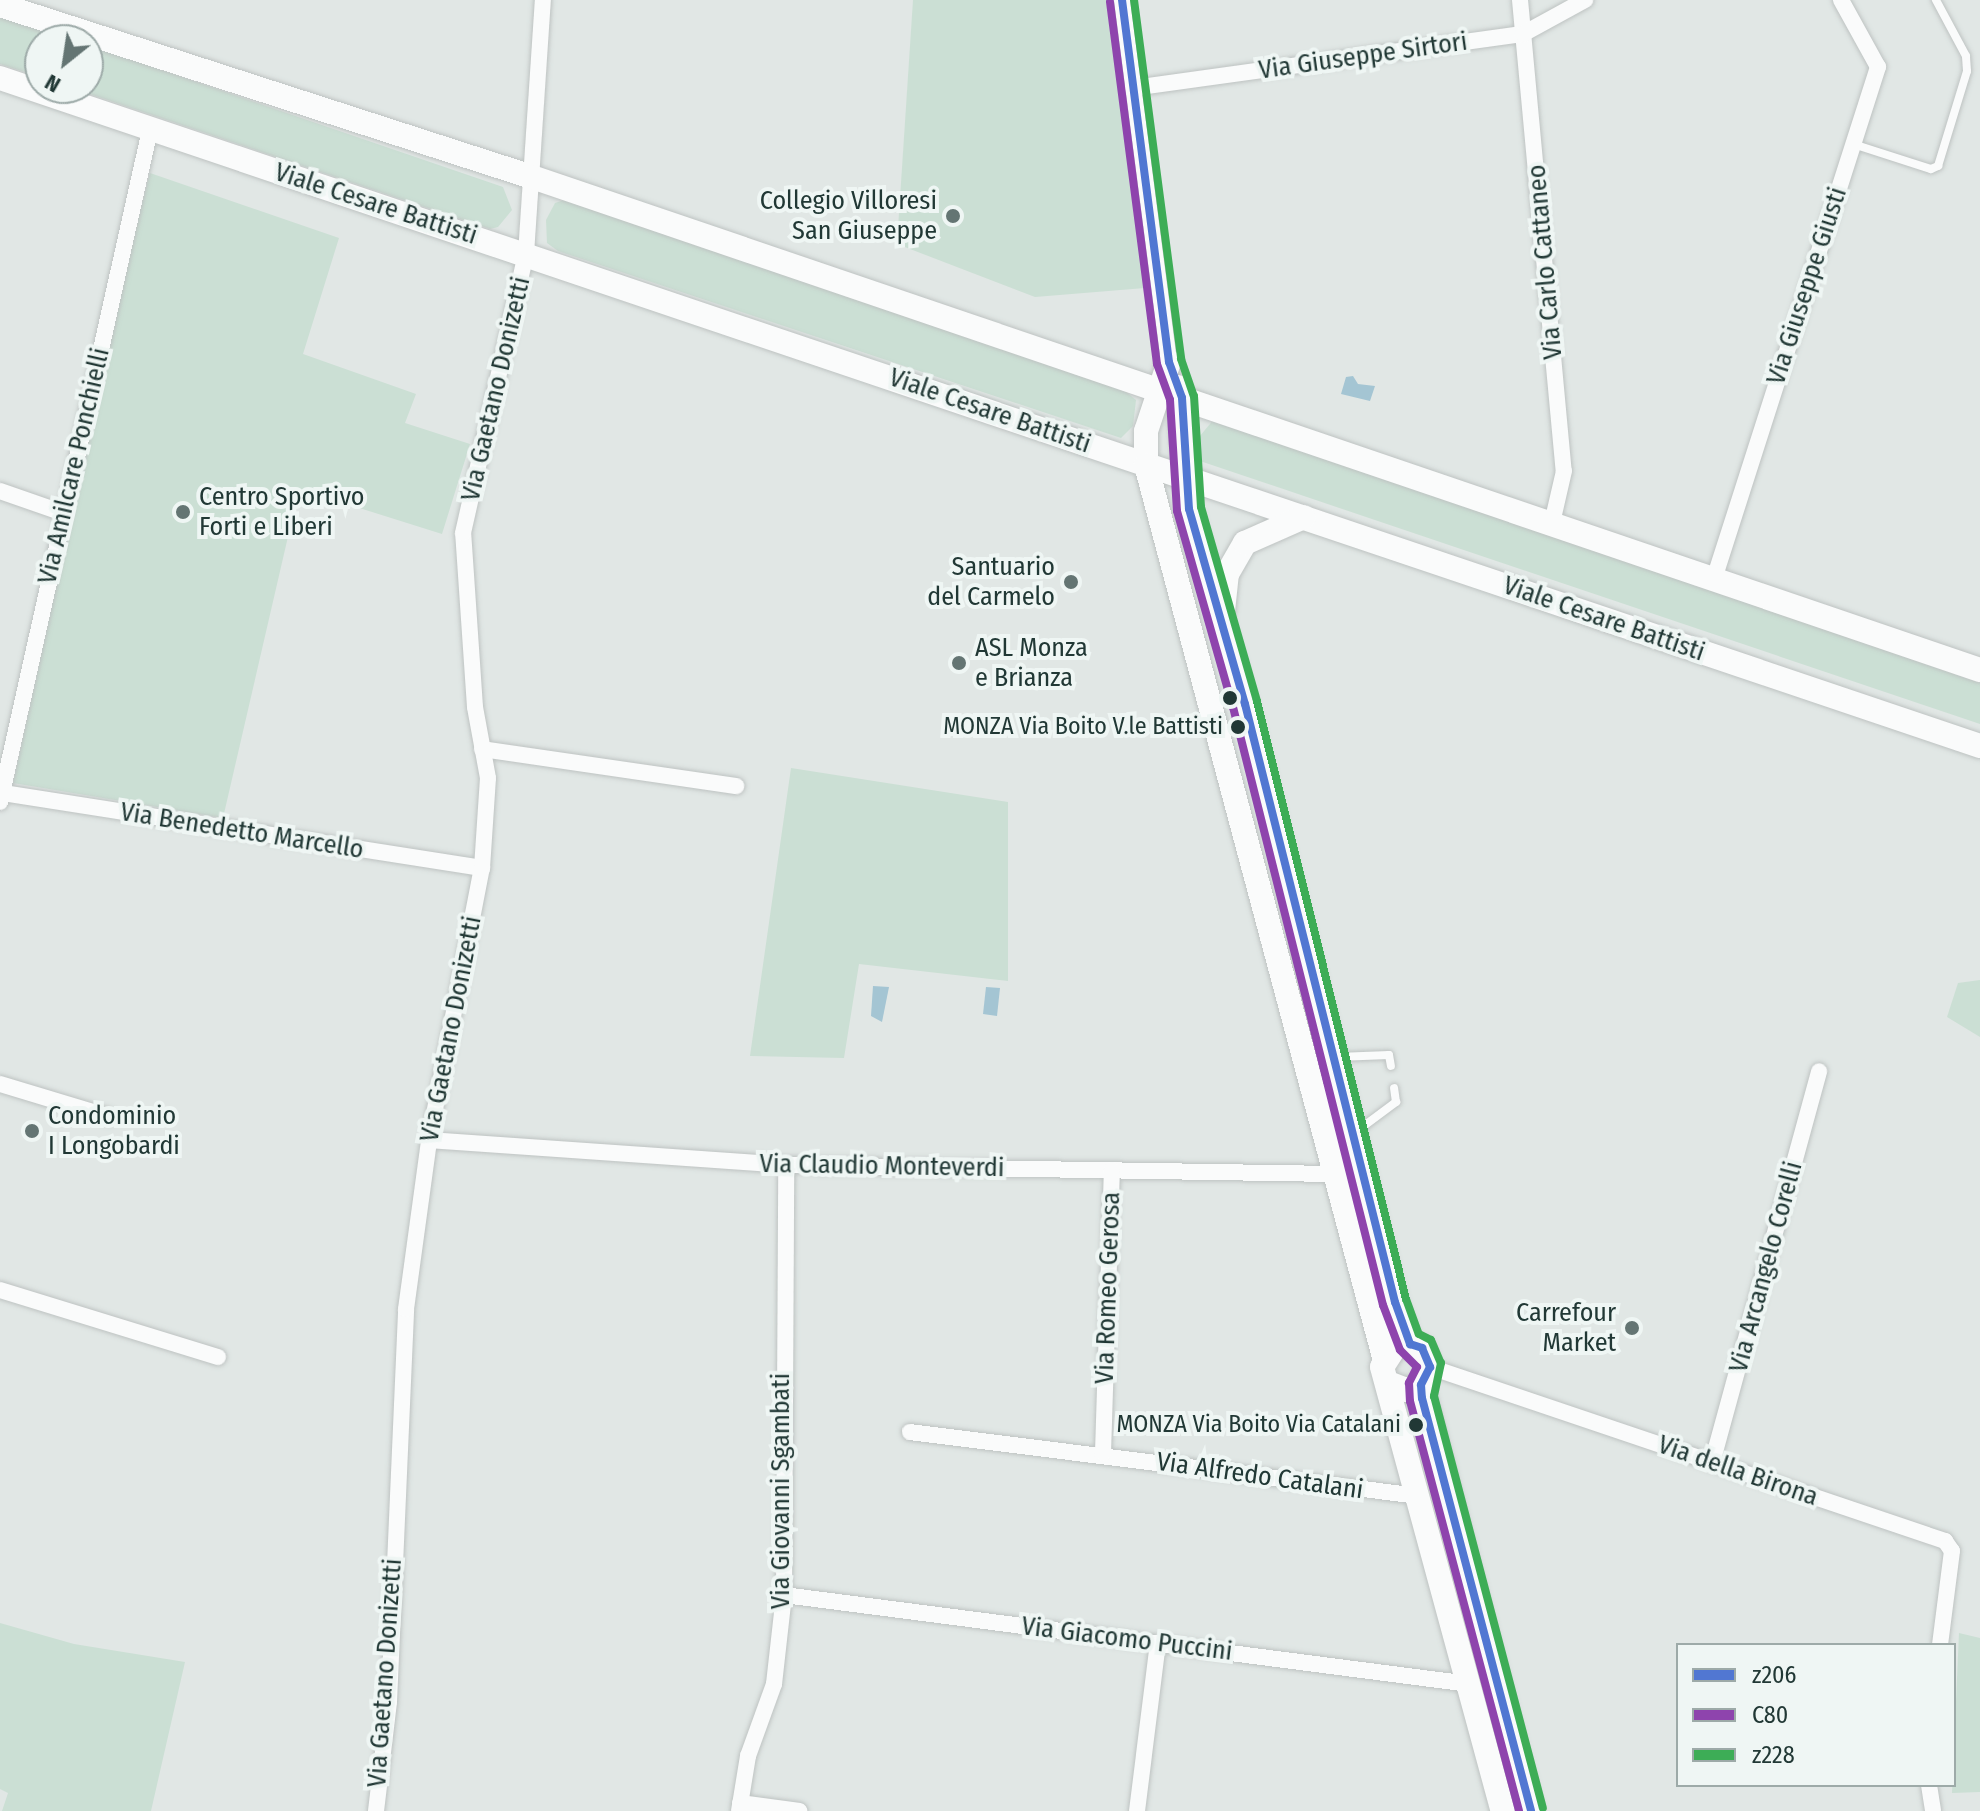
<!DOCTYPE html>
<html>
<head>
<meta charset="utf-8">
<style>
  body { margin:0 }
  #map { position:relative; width:1980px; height:1811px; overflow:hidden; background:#e1e7e5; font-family:"Fira Sans Condensed",sans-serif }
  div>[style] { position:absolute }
  .green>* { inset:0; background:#cbdfd4 }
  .water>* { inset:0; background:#a4c5d3 }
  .roads { filter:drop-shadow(0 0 2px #bec3c2) drop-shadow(0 0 2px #bec3c2) }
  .lane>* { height:8px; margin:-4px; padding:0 4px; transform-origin:4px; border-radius:4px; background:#fafbfb }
  .street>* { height:16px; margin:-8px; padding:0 8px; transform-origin:8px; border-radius:8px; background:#fafbfb }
  .secondary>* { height:24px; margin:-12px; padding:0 12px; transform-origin:12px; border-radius:12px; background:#fafbfb }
  .bus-1>* { height:8px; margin:-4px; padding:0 4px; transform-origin:4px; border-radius:4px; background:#5177d2 }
  .bus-2>* { height:8px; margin:-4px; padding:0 4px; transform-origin:4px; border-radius:4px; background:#8e44ad }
  .bus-3>* { height:8px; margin:-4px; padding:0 4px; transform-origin:4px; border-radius:4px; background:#3dad56 }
  .dots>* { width:22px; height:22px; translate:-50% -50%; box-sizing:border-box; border:4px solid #eff6f4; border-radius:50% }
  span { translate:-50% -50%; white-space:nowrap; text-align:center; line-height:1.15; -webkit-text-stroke:8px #eff6f4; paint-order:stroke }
  .bus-label { font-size:24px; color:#213835 }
  .right { translate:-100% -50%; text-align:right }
  .street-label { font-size:26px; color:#213835 }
  .poi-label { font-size:26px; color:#213835 }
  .left { translate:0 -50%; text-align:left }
  .legend { position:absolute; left:1676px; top:1643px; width:280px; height:144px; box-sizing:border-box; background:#eff6f4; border:2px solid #9daaa8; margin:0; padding:10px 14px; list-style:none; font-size:24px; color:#213835 }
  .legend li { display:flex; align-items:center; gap:16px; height:40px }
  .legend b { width:40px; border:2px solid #9daaa8 }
  .north { position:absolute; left:24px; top:24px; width:80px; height:80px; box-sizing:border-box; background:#eff6f4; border:2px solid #9daaa8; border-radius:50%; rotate:210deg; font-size:22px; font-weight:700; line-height:32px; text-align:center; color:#213835 }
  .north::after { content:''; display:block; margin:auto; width:28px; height:36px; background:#647573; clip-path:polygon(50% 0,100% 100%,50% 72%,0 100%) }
</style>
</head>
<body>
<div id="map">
  <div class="green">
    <i style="clip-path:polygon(913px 0,1106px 0,1145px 288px,1035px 297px,897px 244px)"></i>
    <i style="clip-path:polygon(0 15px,72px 40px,40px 40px,40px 77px,0 64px)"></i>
    <i style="clip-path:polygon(88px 45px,503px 187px,512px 210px,498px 227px,490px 229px,72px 88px,88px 88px)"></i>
    <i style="clip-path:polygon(150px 173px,339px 238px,303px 354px,416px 394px,405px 423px,470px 444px,442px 534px,299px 489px,223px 818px,13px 783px,113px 327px,110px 324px)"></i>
    <i style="clip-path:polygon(564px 200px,1124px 390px,1136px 400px,1133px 426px,1121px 438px,558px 251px,547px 243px,546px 220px,555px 203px)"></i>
    <i style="clip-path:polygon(1214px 419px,1980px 683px,1980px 724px,1200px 461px,1200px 436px)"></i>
    <i style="clip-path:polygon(791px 768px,1008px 802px,1008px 981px,859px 964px,844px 1058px,750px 1056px)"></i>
    <i style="clip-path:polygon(1980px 980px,1980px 1037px,1947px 1017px,1958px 983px)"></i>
    <i style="clip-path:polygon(0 1623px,74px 1644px,185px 1662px,151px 1811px,2px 1811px,8px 1793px,0 1789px)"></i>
    <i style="clip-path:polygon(1959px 1633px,1980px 1638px,1980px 1792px,1952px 1793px)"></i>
  </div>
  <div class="water">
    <i style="clip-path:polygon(1353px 376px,1358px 384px,1375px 386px,1370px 401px,1341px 394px,1346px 377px)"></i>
    <i style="clip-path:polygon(873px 986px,889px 987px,882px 1022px,871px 1016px)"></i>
    <i style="clip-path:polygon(986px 987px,1000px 988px,997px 1016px,983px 1014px)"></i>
  </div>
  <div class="roads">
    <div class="lane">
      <i style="left:1853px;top:144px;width:82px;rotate:17.8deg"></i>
      <i style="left:1931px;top:169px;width:8px;rotate:-23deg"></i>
      <i style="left:1938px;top:166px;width:99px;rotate:-73deg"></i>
      <i style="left:1967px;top:71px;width:15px;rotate:-94deg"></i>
      <i style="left:1966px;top:56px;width:64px;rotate:-118.2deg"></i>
      <i style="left:1337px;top:1057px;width:52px;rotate:-2.2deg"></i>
      <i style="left:1389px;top:1055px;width:11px;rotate:80deg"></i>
      <i style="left:1357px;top:1131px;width:49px;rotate:-36.6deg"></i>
      <i style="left:1396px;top:1102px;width:14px;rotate:-98deg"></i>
    </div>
    <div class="street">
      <i style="left:1122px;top:0;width:365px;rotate:82.6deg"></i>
      <i style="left:1520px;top:0;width:473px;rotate:84.7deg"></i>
      <i style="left:1564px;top:471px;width:53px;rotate:103deg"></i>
      <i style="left:1133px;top:88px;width:394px;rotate:-7.9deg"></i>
      <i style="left:1523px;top:34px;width:71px;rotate:-28.7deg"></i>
      <i style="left:0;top:491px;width:67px;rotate:19.2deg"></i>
      <i style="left:1714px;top:579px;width:538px;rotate:-72.24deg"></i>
      <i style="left:1878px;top:67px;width:77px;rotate:-118.9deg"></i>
      <i style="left:482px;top:749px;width:257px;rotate:8.3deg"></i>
      <i style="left:3px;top:793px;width:485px;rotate:8.9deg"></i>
      <i style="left:0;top:802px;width:689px;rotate:-77.42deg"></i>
      <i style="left:0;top:1084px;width:114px;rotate:16.8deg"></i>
      <i style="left:429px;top:1140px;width:358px;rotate:4deg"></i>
      <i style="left:786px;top:1165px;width:549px;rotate:0.94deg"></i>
      <i style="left:0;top:1290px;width:228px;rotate:17.1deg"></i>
      <i style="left:1430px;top:1367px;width:544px;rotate:18.67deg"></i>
      <i style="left:1945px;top:1541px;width:12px;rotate:55deg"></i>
      <i style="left:1952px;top:1551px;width:95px;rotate:97.3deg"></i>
      <i style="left:910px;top:1432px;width:513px;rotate:7.17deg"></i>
      <i style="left:1103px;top:1453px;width:283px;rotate:-88.2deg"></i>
      <i style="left:1712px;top:1463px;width:406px;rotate:-74.7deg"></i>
      <i style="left:784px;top:1595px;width:691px;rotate:7.4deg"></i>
      <i style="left:1929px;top:1785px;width:26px;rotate:81deg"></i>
      <i style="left:740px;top:1803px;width:60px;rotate:7.7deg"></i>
      <i style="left:376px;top:1811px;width:110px;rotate:-83.2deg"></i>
      <i style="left:389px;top:1702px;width:393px;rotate:-87.5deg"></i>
      <i style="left:406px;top:1309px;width:171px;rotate:-82.2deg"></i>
      <i style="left:429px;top:1140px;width:277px;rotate:-79deg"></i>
      <i style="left:482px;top:868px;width:90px;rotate:-86.2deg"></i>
      <i style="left:488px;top:778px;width:72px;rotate:-100.4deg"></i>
      <i style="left:475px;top:707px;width:174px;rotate:-93.9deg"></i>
      <i style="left:463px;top:533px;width:286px;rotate:-77.3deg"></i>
      <i style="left:526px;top:254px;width:255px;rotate:-86.2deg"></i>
      <i style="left:739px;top:1811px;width:56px;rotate:-80.7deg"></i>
      <i style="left:748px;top:1756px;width:77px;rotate:-70.1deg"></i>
      <i style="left:774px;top:1684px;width:90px;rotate:-83.6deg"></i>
      <i style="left:784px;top:1595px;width:430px;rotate:-89.7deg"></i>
      <i style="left:1137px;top:1811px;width:169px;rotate:-82.9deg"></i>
    </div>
    <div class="secondary">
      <i style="left:0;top:5px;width:559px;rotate:17.92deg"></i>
      <i style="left:532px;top:177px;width:1530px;rotate:18.8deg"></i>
      <i style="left:0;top:78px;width:2090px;rotate:18.64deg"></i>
      <i style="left:1169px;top:362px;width:73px;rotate:108.4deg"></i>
      <i style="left:1146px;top:431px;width:34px;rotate:90deg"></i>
      <i style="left:1146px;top:465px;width:923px;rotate:75.06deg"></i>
      <i style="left:1178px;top:387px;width:122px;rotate:84.8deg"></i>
      <i style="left:1189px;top:509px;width:203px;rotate:74deg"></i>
      <i style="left:1245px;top:704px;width:617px;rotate:75.92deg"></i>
      <i style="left:1395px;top:1302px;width:45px;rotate:70.3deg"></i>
      <i style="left:1223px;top:611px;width:37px;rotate:-84deg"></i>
      <i style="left:1227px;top:574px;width:36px;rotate:-60deg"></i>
      <i style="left:1245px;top:543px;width:64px;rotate:-23.8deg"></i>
      <i style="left:1388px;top:1383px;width:19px;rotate:21deg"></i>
      <i style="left:1406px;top:1390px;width:16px;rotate:-18deg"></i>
      <i style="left:1421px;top:1385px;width:20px;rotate:-63deg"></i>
      <i style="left:1430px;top:1367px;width:21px;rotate:-113deg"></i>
      <i style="left:1422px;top:1348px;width:25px;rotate:-171deg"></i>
      <i style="left:1397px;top:1344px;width:27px;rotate:123deg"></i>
      <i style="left:1382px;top:1367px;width:460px;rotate:74.8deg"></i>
      <i style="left:1421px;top:1385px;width:440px;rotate:75.5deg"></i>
    </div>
  </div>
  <div class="bus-1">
    <i style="left:1122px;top:0;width:365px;rotate:82.6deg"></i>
    <i style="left:1169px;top:362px;width:38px;rotate:70deg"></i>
    <i style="left:1182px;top:398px;width:111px;rotate:86.4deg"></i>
    <i style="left:1189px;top:509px;width:203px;rotate:74deg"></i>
    <i style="left:1245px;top:704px;width:617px;rotate:75.92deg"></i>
    <i style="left:1395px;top:1302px;width:45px;rotate:70.3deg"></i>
    <i style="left:1410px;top:1344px;width:13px;rotate:18deg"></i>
    <i style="left:1422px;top:1348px;width:21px;rotate:67deg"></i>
    <i style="left:1430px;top:1367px;width:20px;rotate:117deg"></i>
    <i style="left:1421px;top:1385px;width:13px;rotate:86deg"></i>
    <i style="left:1422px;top:1398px;width:427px;rotate:75.2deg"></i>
  </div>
  <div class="bus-2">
    <i style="left:1110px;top:2px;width:365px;rotate:82.6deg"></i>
    <i style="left:1157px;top:364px;width:38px;rotate:70deg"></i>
    <i style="left:1170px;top:400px;width:111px;rotate:86.4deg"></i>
    <i style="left:1177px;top:511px;width:204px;rotate:74.1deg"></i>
    <i style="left:1233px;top:707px;width:617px;rotate:75.92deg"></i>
    <i style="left:1383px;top:1305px;width:48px;rotate:69.3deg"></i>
    <i style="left:1400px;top:1350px;width:24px;rotate:45deg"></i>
    <i style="left:1417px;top:1367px;width:18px;rotate:117deg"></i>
    <i style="left:1409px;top:1383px;width:18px;rotate:87deg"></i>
    <i style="left:1410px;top:1401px;width:424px;rotate:75.1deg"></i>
  </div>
  <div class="bus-3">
    <i style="left:1134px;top:0;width:362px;rotate:82.5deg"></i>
    <i style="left:1181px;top:359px;width:39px;rotate:71deg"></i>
    <i style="left:1194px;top:396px;width:111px;rotate:86.4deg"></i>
    <i style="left:1201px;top:507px;width:202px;rotate:73.9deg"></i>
    <i style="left:1257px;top:701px;width:616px;rotate:76.01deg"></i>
    <i style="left:1406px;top:1299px;width:37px;rotate:70deg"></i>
    <i style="left:1419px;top:1334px;width:13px;rotate:27deg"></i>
    <i style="left:1431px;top:1340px;width:25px;rotate:67deg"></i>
    <i style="left:1441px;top:1363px;width:34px;rotate:102deg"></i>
    <i style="left:1434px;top:1396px;width:426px;rotate:75.2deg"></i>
  </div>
  <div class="dots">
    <i style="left:953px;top:216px;background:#647573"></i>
    <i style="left:183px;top:512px;background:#647573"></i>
    <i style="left:1071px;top:582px;background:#647573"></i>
    <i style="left:959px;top:663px;background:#647573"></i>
    <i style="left:1230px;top:698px;background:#213835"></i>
    <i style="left:1238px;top:727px;background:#213835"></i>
    <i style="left:32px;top:1131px;background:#647573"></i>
    <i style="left:1632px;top:1328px;background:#647573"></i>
    <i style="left:1416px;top:1425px;background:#213835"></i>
  </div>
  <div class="bus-label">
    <span class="right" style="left:1223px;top:727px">MONZA Via Boito V.le Battisti</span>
    <span class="right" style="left:1401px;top:1425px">MONZA Via Boito Via Catalani</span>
  </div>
  <div class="street-label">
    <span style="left:1363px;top:56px;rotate:-8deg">Via Giuseppe Sirtori</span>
    <span style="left:376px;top:204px;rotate:18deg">Viale Cesare Battisti</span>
    <span style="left:1545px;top:262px;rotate:-95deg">Via Carlo Cattaneo</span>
    <span style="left:1807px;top:286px;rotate:-72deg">Via Giuseppe Giusti</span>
    <span style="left:496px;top:389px;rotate:-77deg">Via Gaetano Donizetti</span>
    <span style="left:990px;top:411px;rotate:19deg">Viale Cesare Battisti</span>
    <span style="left:74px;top:466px;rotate:-77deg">Via Amilcare Ponchielli</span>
    <span style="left:1604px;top:619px;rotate:19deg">Viale Cesare Battisti</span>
    <span style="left:242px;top:831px;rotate:9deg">Via Benedetto Marcello</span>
    <span style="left:451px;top:1029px;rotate:-79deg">Via Gaetano Donizetti</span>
    <span style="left:882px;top:1166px;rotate:1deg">Via Claudio Monteverdi</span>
    <span style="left:1766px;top:1267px;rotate:-75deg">Via Arcangelo Corelli</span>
    <span style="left:1108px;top:1288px;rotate:-88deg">Via Romeo Gerosa</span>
    <span style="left:1738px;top:1471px;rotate:19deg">Via della Birona</span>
    <span style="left:1260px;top:1476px;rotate:8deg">Via Alfredo Catalani</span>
    <span style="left:781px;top:1491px;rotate:-90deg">Via Giovanni Sgambati</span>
    <span style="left:1127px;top:1639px;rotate:7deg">Via Giacomo Puccini</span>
    <span style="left:385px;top:1673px;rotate:-86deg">Via Gaetano Donizetti</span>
  </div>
  <div class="poi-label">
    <span class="right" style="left:937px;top:216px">Collegio Villoresi<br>San Giuseppe</span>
    <span class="left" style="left:199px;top:512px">Centro Sportivo<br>Forti e Liberi</span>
    <span class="right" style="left:1055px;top:582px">Santuario<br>del Carmelo</span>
    <span class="left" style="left:975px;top:663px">ASL Monza<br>e Brianza</span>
    <span class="left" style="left:48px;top:1131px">Condominio<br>I Longobardi</span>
    <span class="right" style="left:1616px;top:1328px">Carrefour<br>Market</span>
  </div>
  <ul class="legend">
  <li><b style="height:10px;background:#5177d2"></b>z206</li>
  <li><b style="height:10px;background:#8e44ad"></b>C80</li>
  <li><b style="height:10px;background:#3dad56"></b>z228</li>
  </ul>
  <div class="north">N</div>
</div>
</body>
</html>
